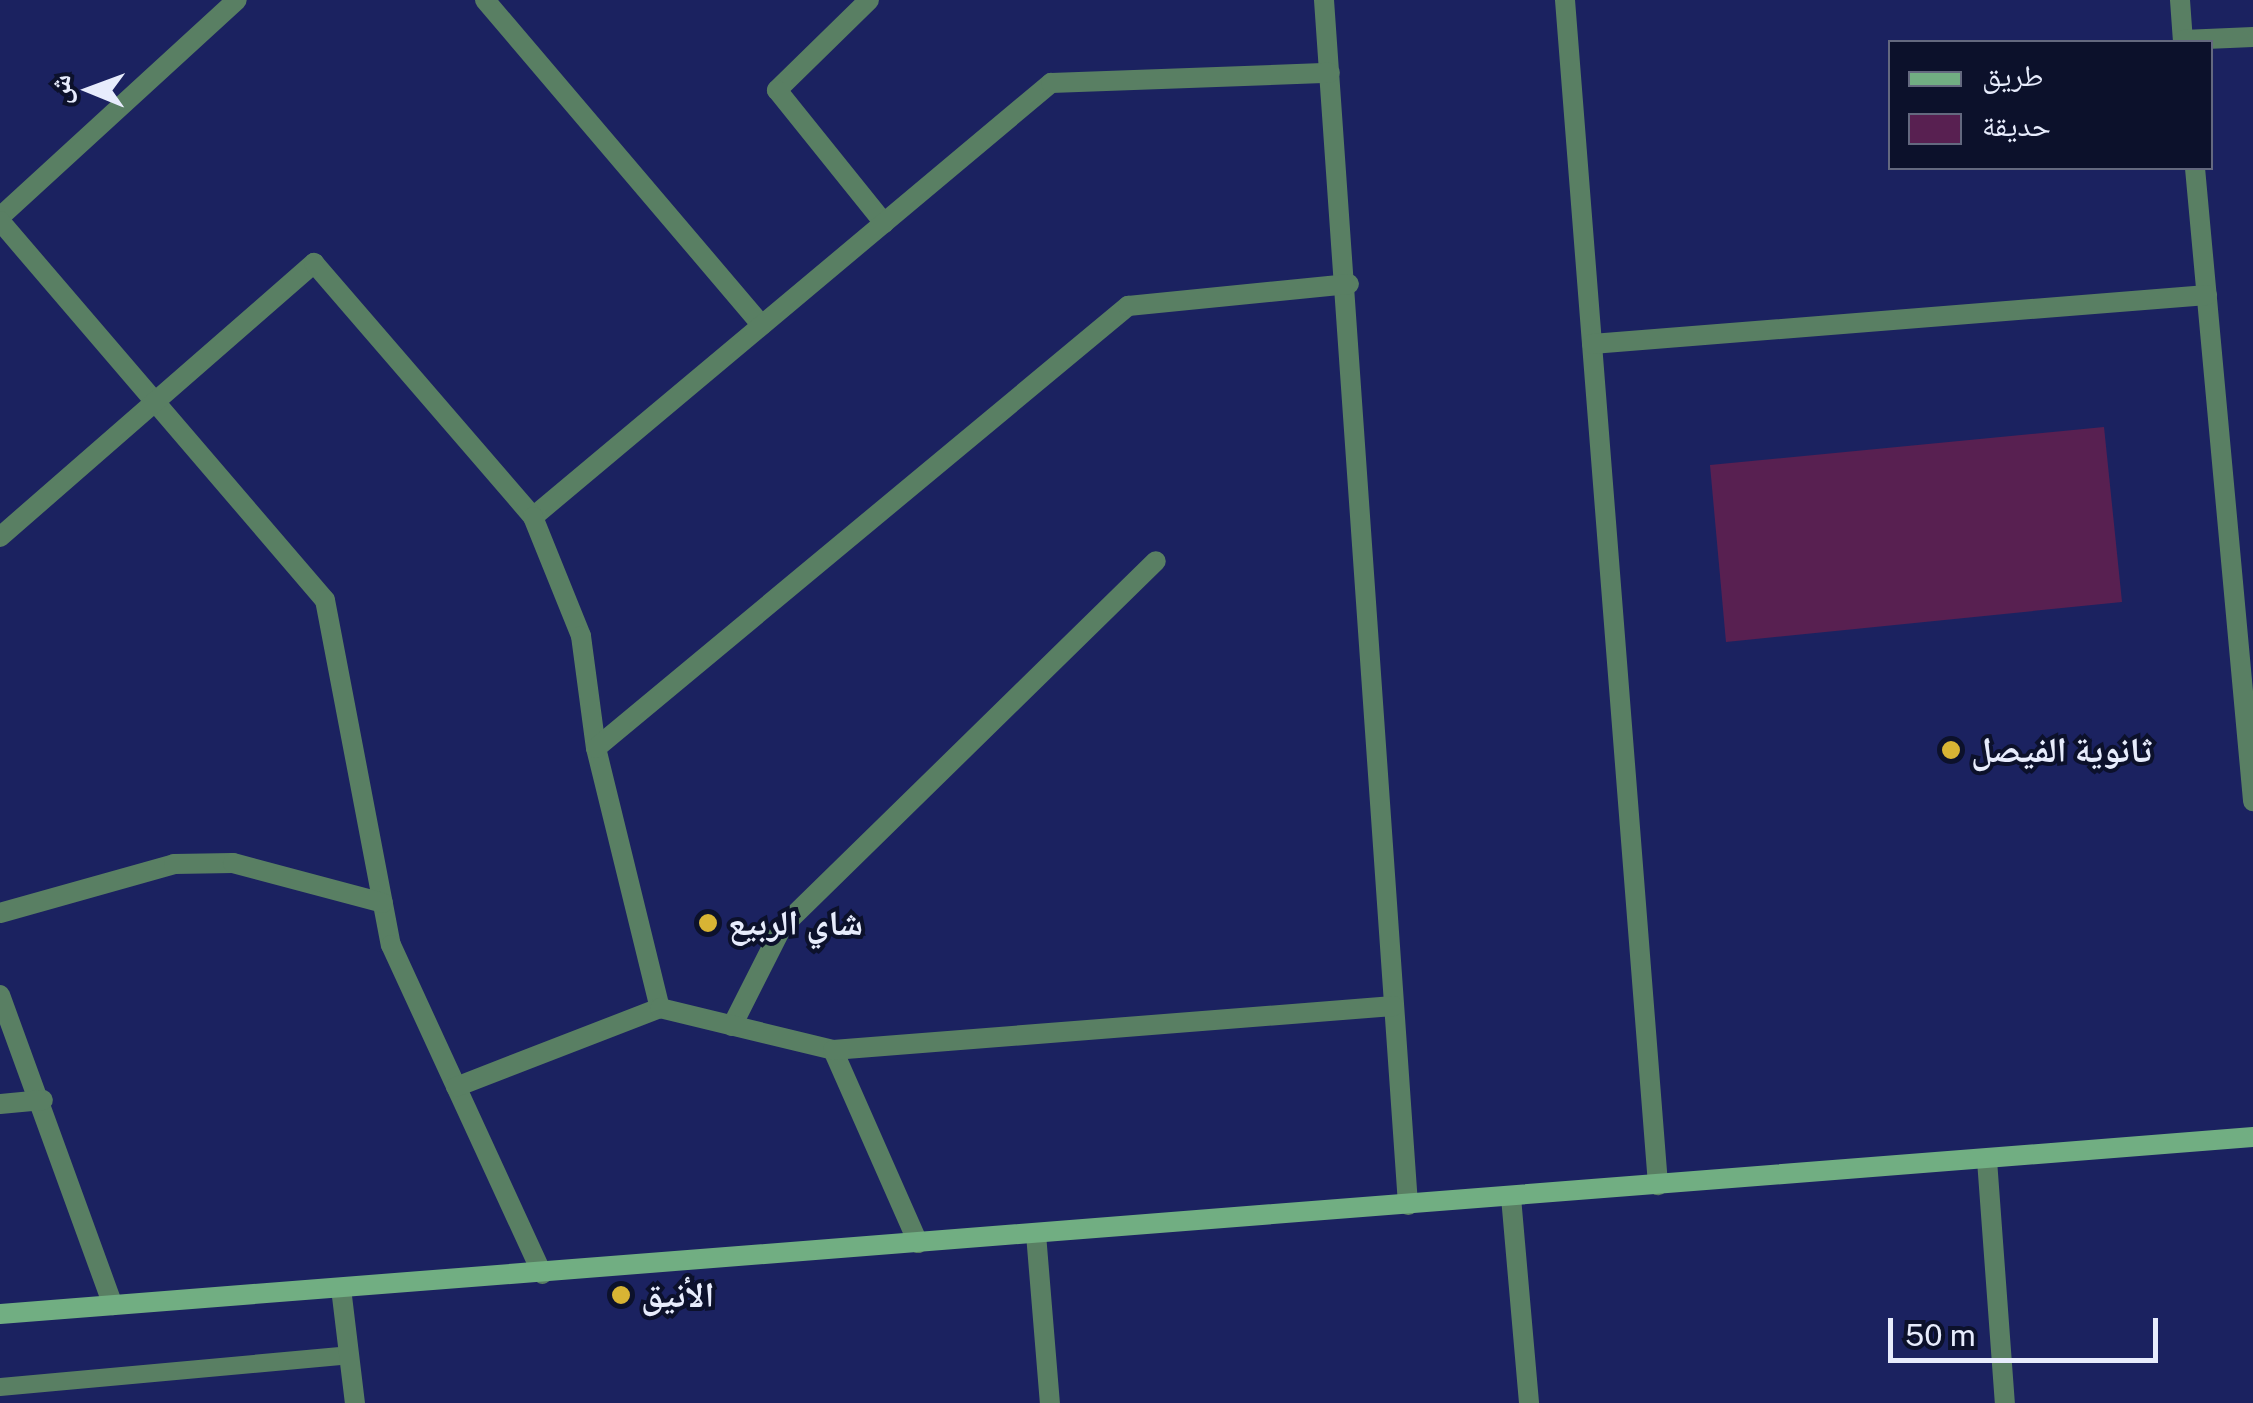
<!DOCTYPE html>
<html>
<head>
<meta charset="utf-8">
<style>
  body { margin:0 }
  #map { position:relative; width:2253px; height:1403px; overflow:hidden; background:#1b2260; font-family:"Public Sans","Noto Naskh Arabic",sans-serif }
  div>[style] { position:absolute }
  .green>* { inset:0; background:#582051 }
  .lane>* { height:18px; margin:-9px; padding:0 9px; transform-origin:9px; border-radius:9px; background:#597f63 }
  .street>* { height:20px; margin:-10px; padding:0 10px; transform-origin:10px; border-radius:10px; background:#597f63 }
  .secondary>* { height:20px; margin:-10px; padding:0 10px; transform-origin:10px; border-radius:10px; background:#71ae82 }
  .dots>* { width:28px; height:28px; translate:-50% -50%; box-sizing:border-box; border:5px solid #0c112b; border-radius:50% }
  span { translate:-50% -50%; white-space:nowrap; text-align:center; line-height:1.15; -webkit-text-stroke:8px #0c112b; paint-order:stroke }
  .poi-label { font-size:35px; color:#e7ecfc; font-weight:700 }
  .left { translate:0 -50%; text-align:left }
  .legend { position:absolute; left:1888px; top:40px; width:325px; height:130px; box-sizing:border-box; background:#0c112b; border:2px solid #64697f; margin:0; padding:12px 18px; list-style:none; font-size:30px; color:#e7ecfc }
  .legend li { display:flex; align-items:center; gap:20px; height:50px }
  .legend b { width:50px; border:2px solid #64697f }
  .north { position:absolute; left:40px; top:40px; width:100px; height:100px; -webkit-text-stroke:8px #0c112b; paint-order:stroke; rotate:271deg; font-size:28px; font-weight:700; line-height:40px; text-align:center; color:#e7ecfc }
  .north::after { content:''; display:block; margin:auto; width:35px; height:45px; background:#e7ecfc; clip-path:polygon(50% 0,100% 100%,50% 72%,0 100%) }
  .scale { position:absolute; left:1888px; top:1318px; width:270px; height:45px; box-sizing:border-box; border:5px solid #e7ecfc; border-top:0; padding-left:12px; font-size:30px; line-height:35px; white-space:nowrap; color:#e7ecfc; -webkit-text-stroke:8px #0c112b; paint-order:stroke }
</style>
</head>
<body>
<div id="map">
  <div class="green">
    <i style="clip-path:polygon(2104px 427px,2122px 602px,1726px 642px,1710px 465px)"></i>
  </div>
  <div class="lane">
    <i style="left:0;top:1387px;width:350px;rotate:-5.2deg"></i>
  </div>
  <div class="street">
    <i style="left:485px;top:0;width:427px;rotate:49.6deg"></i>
    <i style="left:869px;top:0;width:129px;rotate:135.6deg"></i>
    <i style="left:777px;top:90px;width:171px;rotate:51.2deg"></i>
    <i style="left:1324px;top:0;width:1208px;rotate:86.01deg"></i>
    <i style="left:1565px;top:0;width:1189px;rotate:85.51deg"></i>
    <i style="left:2180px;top:0;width:42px;rotate:85.9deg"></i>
    <i style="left:2183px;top:40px;width:70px;rotate:-2.5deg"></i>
    <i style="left:2195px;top:168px;width:636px;rotate:84.76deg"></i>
    <i style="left:0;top:217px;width:321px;rotate:-42.5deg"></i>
    <i style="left:0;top:221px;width:499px;rotate:49.4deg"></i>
    <i style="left:325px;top:600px;width:351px;rotate:79.2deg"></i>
    <i style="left:391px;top:945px;width:362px;rotate:65.3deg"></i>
    <i style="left:1592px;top:344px;width:617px;rotate:-4.56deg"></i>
    <i style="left:533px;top:517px;width:676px;rotate:-39.96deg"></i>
    <i style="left:1051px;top:83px;width:279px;rotate:-2.1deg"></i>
    <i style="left:0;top:537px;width:417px;rotate:-41.1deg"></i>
    <i style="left:314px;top:263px;width:335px;rotate:49.2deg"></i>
    <i style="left:533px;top:517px;width:128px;rotate:68deg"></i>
    <i style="left:581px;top:636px;width:113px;rotate:82.4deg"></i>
    <i style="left:596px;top:748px;width:268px;rotate:76.2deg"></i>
    <i style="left:596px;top:748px;width:692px;rotate:-39.72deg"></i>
    <i style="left:1128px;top:306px;width:222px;rotate:-5.7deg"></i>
    <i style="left:0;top:913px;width:181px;rotate:-15.7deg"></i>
    <i style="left:174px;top:864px;width:59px;rotate:-1deg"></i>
    <i style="left:233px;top:863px;width:155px;rotate:14.9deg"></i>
    <i style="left:0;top:995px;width:330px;rotate:70deg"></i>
    <i style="left:732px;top:1026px;width:111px;rotate:-63.2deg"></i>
    <i style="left:782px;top:927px;width:523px;rotate:-44.38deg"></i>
    <i style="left:833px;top:1050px;width:211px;rotate:66.2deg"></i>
    <i style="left:456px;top:1087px;width:219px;rotate:-21.2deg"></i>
    <i style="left:660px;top:1008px;width:178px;rotate:13.6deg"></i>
    <i style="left:833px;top:1050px;width:562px;rotate:-4.49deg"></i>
    <i style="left:0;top:1104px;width:43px;rotate:-5.3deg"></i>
    <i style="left:1987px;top:1160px;width:244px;rotate:85.8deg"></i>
    <i style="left:1511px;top:1197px;width:207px;rotate:85deg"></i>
    <i style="left:1036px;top:1234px;width:170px;rotate:85.3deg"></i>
    <i style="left:341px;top:1288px;width:116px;rotate:83.1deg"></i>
  </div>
  <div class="secondary">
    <i style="left:0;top:1314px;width:2260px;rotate:-4.49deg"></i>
  </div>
  <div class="dots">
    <i style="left:1951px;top:750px;background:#d8b434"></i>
    <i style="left:708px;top:923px;background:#d8b434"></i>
    <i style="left:621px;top:1295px;background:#d8b434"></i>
  </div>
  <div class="poi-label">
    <span class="left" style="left:1971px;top:750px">ثانوية الفيصل</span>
    <span class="left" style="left:728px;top:923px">شاي الربيع</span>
    <span class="left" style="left:641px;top:1295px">الأنيق</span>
  </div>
  <ul class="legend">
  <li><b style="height:12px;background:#71ae82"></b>طريق</li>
  <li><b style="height:28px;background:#582051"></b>حديقة</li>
  </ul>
  <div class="north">ش</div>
  <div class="scale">50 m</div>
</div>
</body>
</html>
